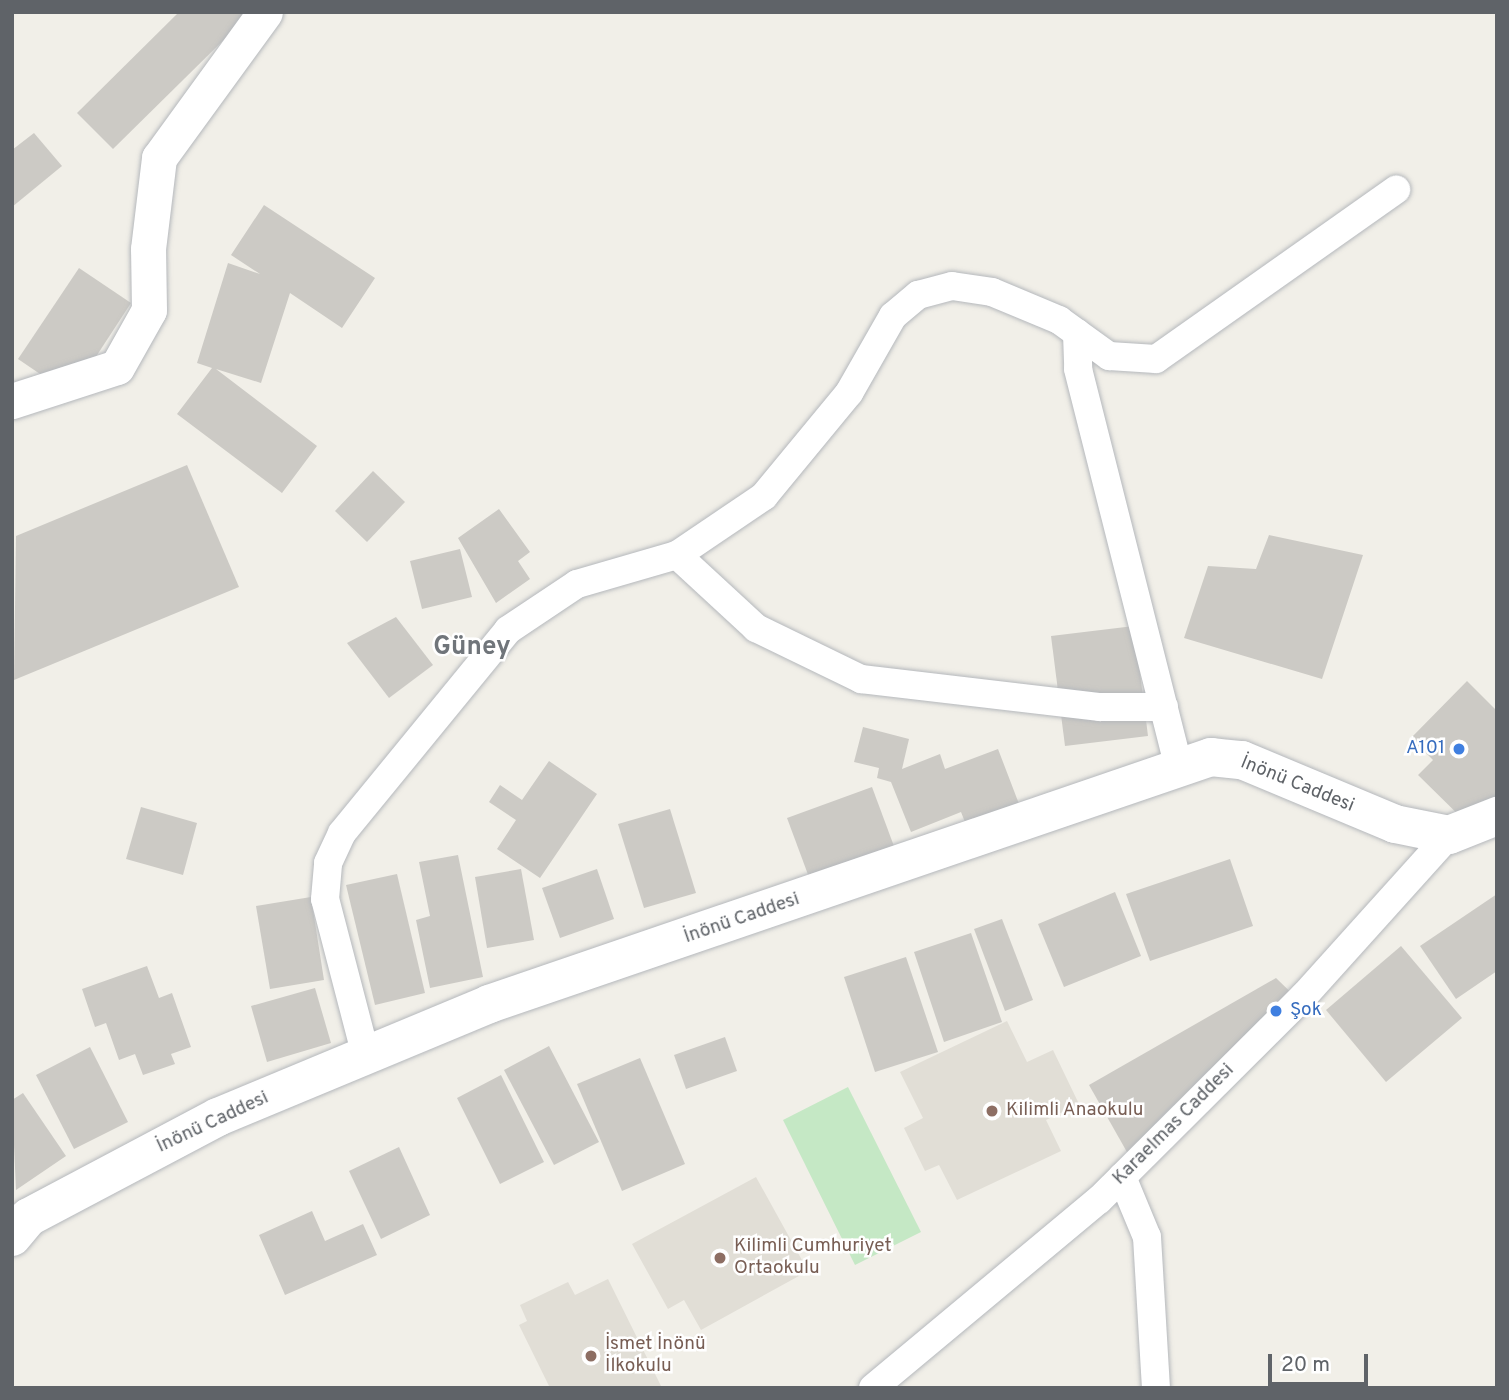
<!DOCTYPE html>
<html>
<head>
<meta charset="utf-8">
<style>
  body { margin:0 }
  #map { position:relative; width:1509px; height:1400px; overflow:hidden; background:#f1efe8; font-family:Overpass,sans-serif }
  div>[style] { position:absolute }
  .education>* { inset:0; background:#e1ded6 }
  .green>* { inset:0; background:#c5e8c5 }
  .building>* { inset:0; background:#cccac5 }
  .roads { filter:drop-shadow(0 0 2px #b5b8bc) drop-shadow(0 0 2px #b5b8bc) }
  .minor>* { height:28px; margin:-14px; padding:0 14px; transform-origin:14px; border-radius:14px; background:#fff }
  .tertiary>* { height:35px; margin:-17.5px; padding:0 17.5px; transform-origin:17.5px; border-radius:17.5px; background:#fff }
  .secondary>* { height:38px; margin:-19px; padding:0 19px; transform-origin:19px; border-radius:19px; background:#fff }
  .dots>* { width:19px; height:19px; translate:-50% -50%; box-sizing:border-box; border:4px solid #fff; border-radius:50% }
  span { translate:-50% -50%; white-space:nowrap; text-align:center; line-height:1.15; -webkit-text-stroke:5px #fff; paint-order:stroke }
  .shop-label { font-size:19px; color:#366cbe }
  .right { translate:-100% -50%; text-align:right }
  .left { translate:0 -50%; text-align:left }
  .street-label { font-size:19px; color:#5f6368 }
  .education-label { font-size:19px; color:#785e54 }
  .district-label { font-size:26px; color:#70757a; font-weight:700 }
  .frame { position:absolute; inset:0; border:14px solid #5f6368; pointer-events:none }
  .scale { position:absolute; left:1268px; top:1354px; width:100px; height:32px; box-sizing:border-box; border:4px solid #5f6368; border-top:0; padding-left:9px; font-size:21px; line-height:24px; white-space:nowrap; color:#5f6368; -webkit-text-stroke:5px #fff; paint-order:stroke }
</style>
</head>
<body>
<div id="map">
  <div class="education">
    <i style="clip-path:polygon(1007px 1021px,1027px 1062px,1053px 1050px,1079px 1104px,1046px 1120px,1061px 1151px,957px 1200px,939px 1165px,925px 1171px,904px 1128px,923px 1118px,900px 1072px)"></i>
    <i style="clip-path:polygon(756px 1177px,808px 1271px,701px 1330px,684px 1300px,668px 1309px,632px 1244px)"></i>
    <i style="clip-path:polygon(608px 1279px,662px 1388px,550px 1388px,519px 1325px,527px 1321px,520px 1305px,568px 1282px,575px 1295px)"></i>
  </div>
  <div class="green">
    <i style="clip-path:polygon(848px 1087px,921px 1232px,855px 1265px,783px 1120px)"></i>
  </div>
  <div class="building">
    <i style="clip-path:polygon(179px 12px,252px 12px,113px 149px,77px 113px)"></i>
    <i style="clip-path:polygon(34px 133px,62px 166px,12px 207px,12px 150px)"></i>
    <i style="clip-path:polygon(264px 205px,375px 278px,342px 328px,290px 293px,261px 383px,216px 369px,317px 446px,282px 493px,177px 414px,212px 368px,197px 363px,228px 263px,260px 274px,231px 255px)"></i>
    <i style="clip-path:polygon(79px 268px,131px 303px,71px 395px,18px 359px)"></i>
    <i style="clip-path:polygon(187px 465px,239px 587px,14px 680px,16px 536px)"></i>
    <i style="clip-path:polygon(373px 471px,405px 502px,367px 542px,335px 511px)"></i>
    <i style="clip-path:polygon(499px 509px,530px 552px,518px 561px,530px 579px,496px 603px,458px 538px)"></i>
    <i style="clip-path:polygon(1269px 535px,1363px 555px,1322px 679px,1184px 638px,1208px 566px,1256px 569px)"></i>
    <i style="clip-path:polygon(460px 549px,472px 597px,422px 609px,410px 561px)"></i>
    <i style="clip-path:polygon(396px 617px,433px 665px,389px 698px,347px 643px)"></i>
    <i style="clip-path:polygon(1134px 626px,1148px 736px,1065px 746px,1051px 636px)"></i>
    <i style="clip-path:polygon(1467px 681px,1497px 711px,1497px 815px,1478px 834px,1418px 775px,1433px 760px,1411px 738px)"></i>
    <i style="clip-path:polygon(863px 727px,909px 739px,902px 769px,940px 754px,945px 769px,998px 749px,1029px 830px,976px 850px,961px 812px,911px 832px,891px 782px,877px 778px,879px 768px,854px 762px)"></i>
    <i style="clip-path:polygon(549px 761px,597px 794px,540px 878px,497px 849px,516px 820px,489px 802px,500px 785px,522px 800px)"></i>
    <i style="clip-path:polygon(872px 787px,898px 857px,813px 888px,787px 818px)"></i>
    <i style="clip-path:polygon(141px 807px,197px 823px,183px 875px,126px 859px)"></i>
    <i style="clip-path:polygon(670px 809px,696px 893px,644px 908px,618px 824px)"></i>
    <i style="clip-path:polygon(458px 855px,483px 977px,430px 988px,416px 920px,430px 916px,419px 862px)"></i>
    <i style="clip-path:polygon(1230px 859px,1253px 926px,1150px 961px,1126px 894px)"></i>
    <i style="clip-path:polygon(521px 869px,534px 940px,487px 948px,475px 877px)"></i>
    <i style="clip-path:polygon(597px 869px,614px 919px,560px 938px,542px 888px)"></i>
    <i style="clip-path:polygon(397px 874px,425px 993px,375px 1005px,346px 885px)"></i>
    <i style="clip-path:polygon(1115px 892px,1141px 956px,1064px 987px,1038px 924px)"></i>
    <i style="clip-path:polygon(1497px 894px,1497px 971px,1456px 999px,1420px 946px)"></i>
    <i style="clip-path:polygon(311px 897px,324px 980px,270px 989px,256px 906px)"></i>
    <i style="clip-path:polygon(1002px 919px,1033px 1000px,1005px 1011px,974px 929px)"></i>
    <i style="clip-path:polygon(971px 933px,1002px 1022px,944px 1042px,914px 952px)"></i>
    <i style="clip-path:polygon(1401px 946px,1462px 1018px,1386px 1082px,1326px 1010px)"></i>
    <i style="clip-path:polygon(906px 957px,938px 1052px,875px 1072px,844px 977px)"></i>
    <i style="clip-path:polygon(147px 966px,159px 998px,172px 993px,191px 1047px,171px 1054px,175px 1064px,143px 1075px,135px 1054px,119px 1060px,106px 1023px,95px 1027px,82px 989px)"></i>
    <i style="clip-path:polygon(1276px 978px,1307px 1008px,1140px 1175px,1089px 1085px)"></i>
    <i style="clip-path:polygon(315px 988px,331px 1043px,267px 1062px,251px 1006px)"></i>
    <i style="clip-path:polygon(725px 1037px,737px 1071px,686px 1089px,674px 1055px)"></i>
    <i style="clip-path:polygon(549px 1046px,599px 1142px,554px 1165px,504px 1070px)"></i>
    <i style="clip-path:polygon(90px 1047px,128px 1122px,74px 1149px,36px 1075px)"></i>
    <i style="clip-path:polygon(640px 1058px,685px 1164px,622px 1191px,577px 1084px)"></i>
    <i style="clip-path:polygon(501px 1075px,544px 1162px,500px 1184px,457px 1098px)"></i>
    <i style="clip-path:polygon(23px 1093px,66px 1156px,16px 1190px,12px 1100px)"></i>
    <i style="clip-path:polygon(399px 1147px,430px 1215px,381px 1239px,349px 1171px)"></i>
    <i style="clip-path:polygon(312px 1211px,325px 1241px,363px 1224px,377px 1255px,285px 1295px,259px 1235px)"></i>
  </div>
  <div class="roads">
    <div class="minor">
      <i style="left:1077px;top:333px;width:36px;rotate:88deg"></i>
      <i style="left:1078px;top:369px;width:413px;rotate:75.8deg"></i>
      <i style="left:677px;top:555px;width:108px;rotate:42.7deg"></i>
      <i style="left:756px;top:628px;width:117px;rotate:25.9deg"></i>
      <i style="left:861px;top:679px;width:241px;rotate:6.7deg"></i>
      <i style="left:1100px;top:707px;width:64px"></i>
      <i style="left:366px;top:1056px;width:162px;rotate:-104.6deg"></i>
      <i style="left:325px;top:899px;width:36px;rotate:-85deg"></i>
      <i style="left:328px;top:863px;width:33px;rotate:-65deg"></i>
      <i style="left:342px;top:833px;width:262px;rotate:-50.7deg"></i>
      <i style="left:508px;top:630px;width:83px;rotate:-33.7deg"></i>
      <i style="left:577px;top:584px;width:104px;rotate:-16.2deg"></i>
      <i style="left:677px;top:555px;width:105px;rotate:-34.1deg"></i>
      <i style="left:764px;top:496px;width:134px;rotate:-50.5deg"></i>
      <i style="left:849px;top:393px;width:89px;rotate:-60.3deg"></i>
      <i style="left:893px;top:316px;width:33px;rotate:-40deg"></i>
      <i style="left:918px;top:295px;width:35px;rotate:-15deg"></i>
      <i style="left:952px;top:286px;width:40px;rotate:8.5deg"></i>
      <i style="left:992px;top:292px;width:73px;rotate:22.7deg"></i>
      <i style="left:1059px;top:320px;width:62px;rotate:35.8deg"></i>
      <i style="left:1109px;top:356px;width:47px;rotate:3.7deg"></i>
      <i style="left:1156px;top:359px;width:294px;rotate:-35.2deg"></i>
      <i style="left:1122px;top:1177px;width:65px;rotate:67.4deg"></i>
      <i style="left:1147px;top:1237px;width:151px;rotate:86.6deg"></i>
      <i style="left:873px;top:1388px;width:294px;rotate:-39.8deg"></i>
      <i style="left:1099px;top:1200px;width:289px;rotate:-44.9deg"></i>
      <i style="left:1304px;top:996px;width:217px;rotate:-48deg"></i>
    </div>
    <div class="tertiary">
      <i style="left:12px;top:401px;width:110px;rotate:-17.9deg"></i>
      <i style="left:117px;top:367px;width:65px;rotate:-60.7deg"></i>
      <i style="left:149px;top:310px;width:61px;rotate:-90.9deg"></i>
      <i style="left:148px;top:249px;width:92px;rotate:-83.1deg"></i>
      <i style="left:159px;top:158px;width:180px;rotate:-54deg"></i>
    </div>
    <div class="secondary">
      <i style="left:12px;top:1237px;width:26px;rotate:-50deg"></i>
      <i style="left:29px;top:1217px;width:214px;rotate:-27.9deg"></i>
      <i style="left:218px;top:1117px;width:294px;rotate:-22.6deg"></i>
      <i style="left:489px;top:1004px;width:763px;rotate:-18.89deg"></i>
      <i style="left:1211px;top:757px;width:31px;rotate:6deg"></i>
      <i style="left:1242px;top:760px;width:166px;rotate:22.7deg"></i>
      <i style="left:1395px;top:824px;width:55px;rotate:11.5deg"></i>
      <i style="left:1449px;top:835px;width:52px;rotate:-21.6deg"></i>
    </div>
  </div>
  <div class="dots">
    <i style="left:1459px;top:749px;background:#3f7fe0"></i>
    <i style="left:1276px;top:1011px;background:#3f7fe0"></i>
    <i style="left:992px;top:1111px;background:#8d6e63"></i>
    <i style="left:720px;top:1258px;background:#8d6e63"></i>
    <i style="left:591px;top:1356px;background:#8d6e63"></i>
  </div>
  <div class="shop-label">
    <span class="right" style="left:1445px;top:749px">A101</span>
    <span class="left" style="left:1290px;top:1011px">Şok</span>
  </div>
  <div class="street-label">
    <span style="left:1297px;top:785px;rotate:22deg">İnönü Caddesi</span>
    <span style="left:742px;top:919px;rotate:-19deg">İnönü Caddesi</span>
    <span style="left:213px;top:1123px;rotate:-25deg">İnönü Caddesi</span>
    <span style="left:1174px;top:1125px;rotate:-45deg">Karaelmas Caddesi</span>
  </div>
  <div class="education-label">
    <span class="left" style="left:1006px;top:1111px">Kilimli Anaokulu</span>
    <span class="left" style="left:734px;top:1258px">Kilimli Cumhuriyet<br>Ortaokulu</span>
    <span class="left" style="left:605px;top:1356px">İsmet İnönü<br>İlkokulu</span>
  </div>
  <div class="district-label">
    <span style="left:472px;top:648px">Güney</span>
  </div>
  <div class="frame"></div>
  <div class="scale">20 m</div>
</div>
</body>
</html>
